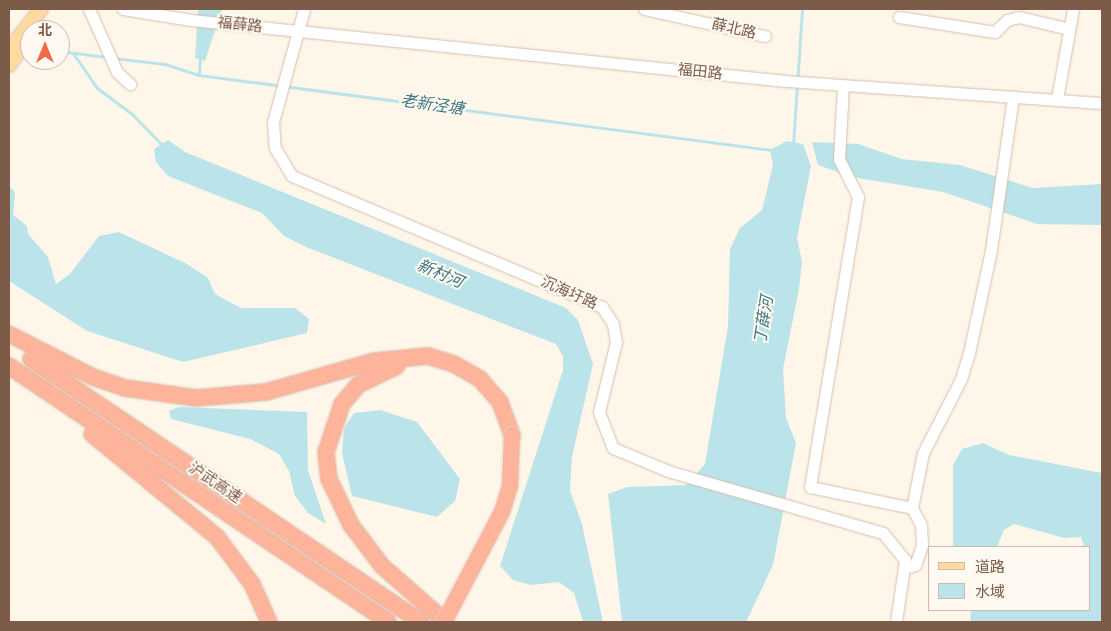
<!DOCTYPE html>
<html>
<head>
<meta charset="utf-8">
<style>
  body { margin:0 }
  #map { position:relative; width:1111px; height:631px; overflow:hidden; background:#fef6e9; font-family:"Fira Sans","Noto Sans SC",sans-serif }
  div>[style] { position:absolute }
  .water>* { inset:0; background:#bbe4ea }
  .stream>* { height:3px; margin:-1.5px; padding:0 1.5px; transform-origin:1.5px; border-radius:1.5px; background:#bbe4ea }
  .roads { filter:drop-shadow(0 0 1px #d5bfb0) drop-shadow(0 0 1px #d5bfb0) }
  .minor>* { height:11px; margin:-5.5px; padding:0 5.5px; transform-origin:5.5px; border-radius:5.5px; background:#fff }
  .major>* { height:14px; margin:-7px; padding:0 7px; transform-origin:7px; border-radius:7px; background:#ffda9f }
  .highway>* { height:16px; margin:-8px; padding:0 8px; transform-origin:8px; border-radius:8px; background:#fdb49b }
  .bridges { filter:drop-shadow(0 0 1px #ddd4d0) drop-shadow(0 0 1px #ddd4d0) }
  .highway-bridge>* { height:16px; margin:-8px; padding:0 8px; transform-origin:8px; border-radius:8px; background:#fdb49b }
  span { translate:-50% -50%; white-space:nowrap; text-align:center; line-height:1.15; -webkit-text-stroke:4px #fff9f1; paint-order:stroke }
  .street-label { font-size:15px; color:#7c5b49 }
  .water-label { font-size:16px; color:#3b7782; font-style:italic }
  .frame { position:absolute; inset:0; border:10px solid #7c5b49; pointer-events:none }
  .legend { position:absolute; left:928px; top:546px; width:162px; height:65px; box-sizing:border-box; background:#fff9f1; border:1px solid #cbbaae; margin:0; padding:6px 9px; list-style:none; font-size:15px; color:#7c5b49 }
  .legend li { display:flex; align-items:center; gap:10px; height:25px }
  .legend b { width:25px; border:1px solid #cbbaae }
  .north { position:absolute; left:20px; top:20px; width:50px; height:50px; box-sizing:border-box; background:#fff9f1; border:1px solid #cbbaae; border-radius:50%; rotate:0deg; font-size:14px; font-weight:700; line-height:20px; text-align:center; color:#7c5b49 }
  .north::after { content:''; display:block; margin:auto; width:18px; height:22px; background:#f16945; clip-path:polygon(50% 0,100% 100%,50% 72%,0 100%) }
</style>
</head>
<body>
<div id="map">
  <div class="water">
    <i style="clip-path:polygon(198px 9px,222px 9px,205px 61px,195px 58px)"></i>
    <i style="clip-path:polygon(168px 140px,185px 152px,566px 308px,578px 320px,593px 364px,572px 457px,570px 491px,582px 524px,603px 622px,583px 622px,574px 593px,559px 582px,531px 585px,513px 580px,500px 566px,563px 370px,563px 356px,556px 344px,306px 247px,284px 236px,262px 213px,168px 176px,156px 162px,154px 149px)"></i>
    <i style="clip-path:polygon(787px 141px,803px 144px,811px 166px,797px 238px,802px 262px,799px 289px,783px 369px,786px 418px,796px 443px,773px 565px,746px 622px,622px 622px,608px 494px,627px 487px,686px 485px,705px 464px,728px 326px,730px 249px,740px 228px,762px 210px,773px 165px,770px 150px)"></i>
    <i style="clip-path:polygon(812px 142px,858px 144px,902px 159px,960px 165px,1033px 188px,1102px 184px,1102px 225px,1037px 224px,943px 192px,852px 177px,818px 165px)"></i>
    <i style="clip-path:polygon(9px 186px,15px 192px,13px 215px,27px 226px,28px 234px,48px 257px,56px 284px,70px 274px,99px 236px,119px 232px,187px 264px,208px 278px,215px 294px,241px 308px,295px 308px,309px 319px,307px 333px,183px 362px,87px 331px,9px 281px)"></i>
    <i style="clip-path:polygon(179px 407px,307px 412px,308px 470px,326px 524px,308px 513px,295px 496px,289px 471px,279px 454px,250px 439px,171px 419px,169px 411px)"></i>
    <i style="clip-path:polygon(380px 410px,417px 422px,460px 479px,455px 501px,437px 517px,352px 496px,342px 453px,344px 428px,354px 413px)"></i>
    <i style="clip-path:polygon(983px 443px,1009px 455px,1102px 473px,1102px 622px,970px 622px,971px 610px,1090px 610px,1090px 547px,1084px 547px,1081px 537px,1064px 538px,1014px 524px,1004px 530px,997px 547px,953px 547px,953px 465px,962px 449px)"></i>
  </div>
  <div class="stream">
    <i style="left:60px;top:51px;width:47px;rotate:7.3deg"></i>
    <i style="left:73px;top:53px;width:42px;rotate:55.6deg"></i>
    <i style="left:97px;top:88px;width:44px;rotate:36.6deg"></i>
    <i style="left:132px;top:114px;width:46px;rotate:45.9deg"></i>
    <i style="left:113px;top:58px;width:52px;rotate:6.6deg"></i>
    <i style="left:165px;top:64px;width:36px;rotate:18deg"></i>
    <i style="left:199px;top:75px;width:578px;rotate:7.46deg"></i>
    <i style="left:199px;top:75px;width:17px;rotate:-87deg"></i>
    <i style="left:793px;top:145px;width:136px;rotate:-86.2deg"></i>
  </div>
  <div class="roads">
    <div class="minor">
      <i style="left:89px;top:9px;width:69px;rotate:66deg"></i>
      <i style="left:117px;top:72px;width:18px;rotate:43deg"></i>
      <i style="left:123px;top:9px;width:69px;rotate:9.2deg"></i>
      <i style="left:191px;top:20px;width:598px;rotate:5.85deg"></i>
      <i style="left:786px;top:81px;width:317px;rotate:4deg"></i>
      <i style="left:304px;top:9px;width:117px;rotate:105.3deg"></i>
      <i style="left:273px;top:122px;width:26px;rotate:86deg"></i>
      <i style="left:275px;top:148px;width:33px;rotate:59deg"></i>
      <i style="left:292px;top:176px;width:337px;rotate:22.9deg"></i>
      <i style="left:602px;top:307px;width:20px;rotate:57deg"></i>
      <i style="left:613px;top:324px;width:18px;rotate:81deg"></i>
      <i style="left:616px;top:342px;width:72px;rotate:103.7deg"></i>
      <i style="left:599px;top:412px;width:39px;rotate:69deg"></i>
      <i style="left:613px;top:448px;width:60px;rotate:22.7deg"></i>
      <i style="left:668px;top:471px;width:224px;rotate:16.1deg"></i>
      <i style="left:883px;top:533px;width:35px;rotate:51deg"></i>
      <i style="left:905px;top:560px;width:63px;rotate:98.3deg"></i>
      <i style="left:644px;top:9px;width:124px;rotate:12.6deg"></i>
      <i style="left:899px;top:17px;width:97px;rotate:8.9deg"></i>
      <i style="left:995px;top:32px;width:17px;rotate:-45deg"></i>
      <i style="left:1007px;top:20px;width:12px;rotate:-14deg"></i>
      <i style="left:1019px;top:17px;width:51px;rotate:13.5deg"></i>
      <i style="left:843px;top:86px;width:73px;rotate:93.1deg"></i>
      <i style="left:839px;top:159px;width:42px;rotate:63.4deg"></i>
      <i style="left:858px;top:197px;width:294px;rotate:99.4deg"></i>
      <i style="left:810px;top:487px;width:104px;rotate:11.6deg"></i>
      <i style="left:912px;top:508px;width:19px;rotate:62deg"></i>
      <i style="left:921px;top:525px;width:20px;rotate:87deg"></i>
      <i style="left:922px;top:545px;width:21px;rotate:109deg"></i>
      <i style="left:915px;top:565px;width:10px;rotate:163deg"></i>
      <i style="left:1057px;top:99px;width:91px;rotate:-79.9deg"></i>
      <i style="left:912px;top:508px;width:56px;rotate:-78.7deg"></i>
      <i style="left:923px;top:453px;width:83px;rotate:-62.8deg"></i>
      <i style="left:961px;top:379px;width:27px;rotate:-73deg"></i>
      <i style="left:969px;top:353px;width:105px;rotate:-77.9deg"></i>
      <i style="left:991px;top:250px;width:155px;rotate:-81.8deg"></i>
    </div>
    <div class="major">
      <i style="left:9px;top:50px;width:52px;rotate:-52deg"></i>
      <i style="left:9px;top:65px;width:26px;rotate:-53deg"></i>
    </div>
    <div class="highway">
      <i style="left:9px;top:334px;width:94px;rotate:27.1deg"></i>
      <i style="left:93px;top:377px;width:34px;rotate:19deg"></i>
      <i style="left:125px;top:388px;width:72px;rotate:8deg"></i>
      <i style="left:196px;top:398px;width:70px;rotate:-4.9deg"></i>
      <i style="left:266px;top:392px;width:113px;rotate:-15.9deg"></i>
      <i style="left:375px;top:361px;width:53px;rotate:-5.4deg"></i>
      <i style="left:428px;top:356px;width:27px;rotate:17deg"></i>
      <i style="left:454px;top:364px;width:30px;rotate:30deg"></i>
      <i style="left:480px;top:379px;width:30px;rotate:49deg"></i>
      <i style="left:500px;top:402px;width:35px;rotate:70deg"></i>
      <i style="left:31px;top:359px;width:470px;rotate:34deg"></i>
      <i style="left:9px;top:366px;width:457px;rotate:34deg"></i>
      <i style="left:397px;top:366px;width:43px;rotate:154deg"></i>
      <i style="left:358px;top:385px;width:25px;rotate:130deg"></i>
      <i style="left:342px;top:404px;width:51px;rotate:108.4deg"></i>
      <i style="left:326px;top:452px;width:27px;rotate:84deg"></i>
      <i style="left:329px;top:479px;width:51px;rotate:64.4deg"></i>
      <i style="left:351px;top:525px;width:51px;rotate:52.9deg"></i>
      <i style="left:382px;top:566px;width:85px;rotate:41.2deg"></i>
      <i style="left:92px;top:434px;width:162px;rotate:39.5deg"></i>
      <i style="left:217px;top:537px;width:59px;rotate:53.3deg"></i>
      <i style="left:252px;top:584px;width:42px;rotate:65.9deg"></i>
    </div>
  </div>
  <div class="bridges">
    <div class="highway-bridge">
      <i style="left:444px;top:622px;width:124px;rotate:-62.2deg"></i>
      <i style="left:502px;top:512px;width:28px;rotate:-73deg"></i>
      <i style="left:510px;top:485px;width:50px;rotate:-87.7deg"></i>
    </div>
  </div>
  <div class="street-label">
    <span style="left:240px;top:25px;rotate:6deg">福薛路</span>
    <span style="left:734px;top:29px;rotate:13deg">薛北路</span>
    <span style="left:700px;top:72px;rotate:6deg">福田路</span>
    <span style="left:569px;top:293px;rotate:24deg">沉海圩路</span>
    <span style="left:215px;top:483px;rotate:34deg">沪武高速</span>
  </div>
  <div class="water-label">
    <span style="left:432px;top:105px;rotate:8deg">老新泾塘</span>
    <span style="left:440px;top:274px;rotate:23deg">新村河</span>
    <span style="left:764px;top:320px;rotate:-81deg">丁薛河</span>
  </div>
  <div class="frame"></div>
  <ul class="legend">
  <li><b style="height:6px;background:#ffda9f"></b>道路</li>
  <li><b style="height:14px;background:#bbe4ea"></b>水域</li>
  </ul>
  <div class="north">北</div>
</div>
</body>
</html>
